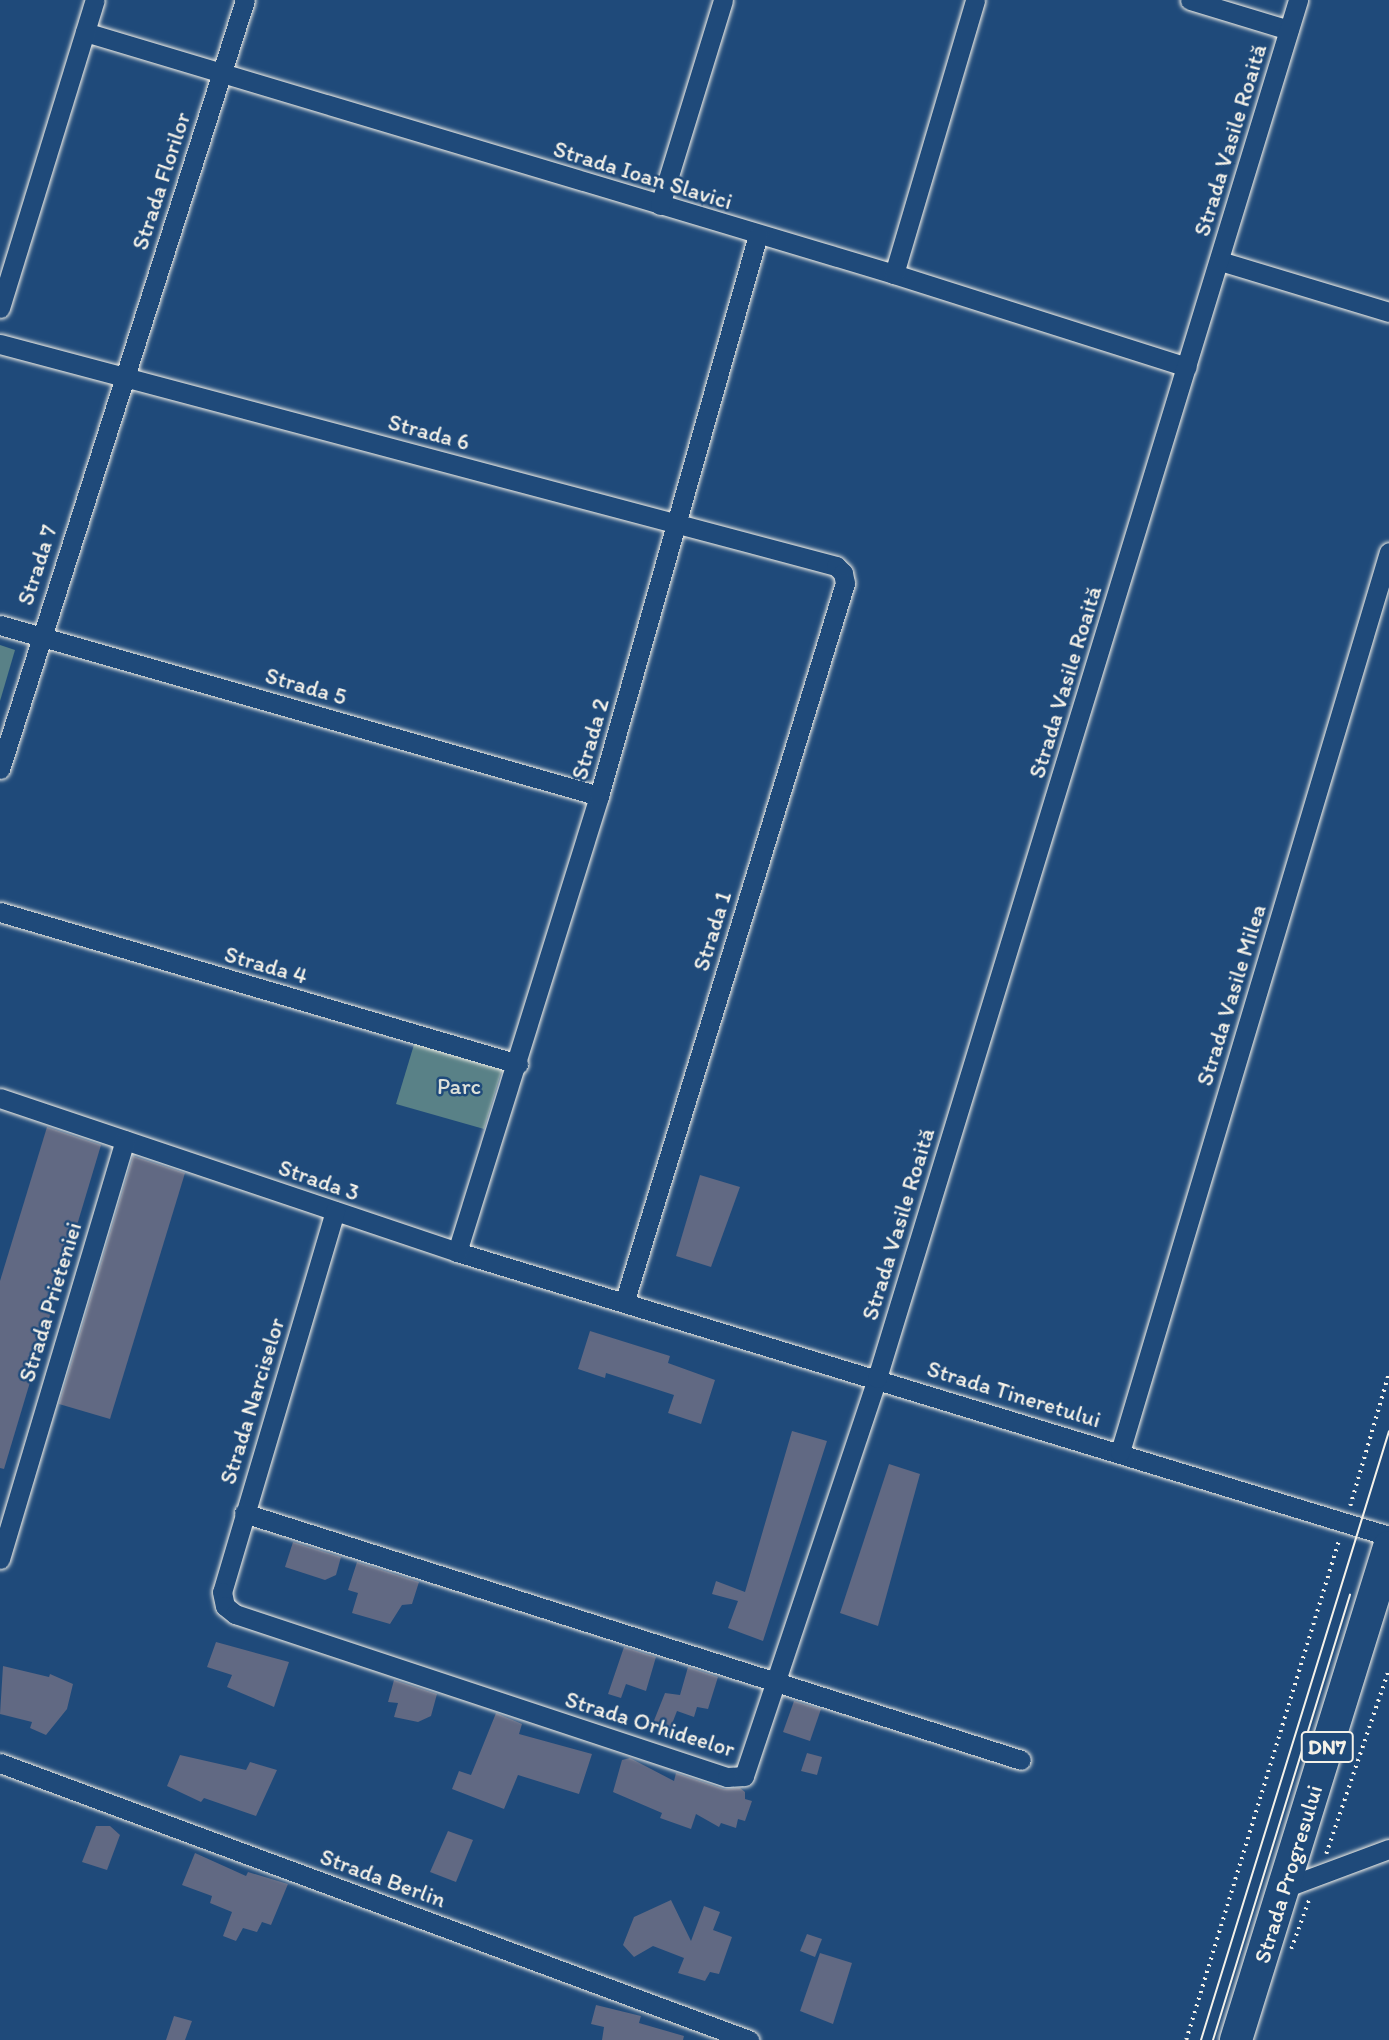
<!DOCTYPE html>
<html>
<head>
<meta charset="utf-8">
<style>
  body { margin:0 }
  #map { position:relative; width:1389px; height:2040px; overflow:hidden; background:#1f4a7a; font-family:Itim,sans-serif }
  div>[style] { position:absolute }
  .green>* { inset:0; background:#598187 }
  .building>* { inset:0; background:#616983 }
  .path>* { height:3.5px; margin-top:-1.75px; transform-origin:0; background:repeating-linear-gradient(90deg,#f4f1e8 0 2px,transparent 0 7px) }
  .roads { filter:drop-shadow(0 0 2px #f4f1e8) drop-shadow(0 0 2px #f4f1e8) }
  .minor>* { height:19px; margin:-9.5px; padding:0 9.5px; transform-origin:9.5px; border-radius:9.5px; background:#1f4a7a }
  .primary>* { height:32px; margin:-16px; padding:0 16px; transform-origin:16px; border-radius:16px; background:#1f4a7a }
  .tram>* { height:2px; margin:-1px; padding:0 1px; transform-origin:1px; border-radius:1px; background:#f4f1e8 }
  span { translate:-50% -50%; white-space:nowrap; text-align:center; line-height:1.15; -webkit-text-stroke:5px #1f4a7a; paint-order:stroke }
  .shield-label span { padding:2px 5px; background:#1f4a7a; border:2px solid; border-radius:5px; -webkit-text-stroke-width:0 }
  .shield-label { font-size:21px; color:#f4f1e8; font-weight:700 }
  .street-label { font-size:23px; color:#f4f1e8 }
  .park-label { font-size:23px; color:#dde0d9 }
</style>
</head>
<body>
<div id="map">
  <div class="green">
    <i style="clip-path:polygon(0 645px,15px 650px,0 701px)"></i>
    <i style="clip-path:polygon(416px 1038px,504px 1063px,484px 1129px,396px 1104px)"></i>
  </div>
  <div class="building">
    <i style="clip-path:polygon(47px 1127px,101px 1145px,4px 1469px,0 1468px,0 1281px)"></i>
    <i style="clip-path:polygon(133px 1156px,185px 1173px,110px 1419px,59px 1404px)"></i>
    <i style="clip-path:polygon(700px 1175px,740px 1187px,711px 1267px,676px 1256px)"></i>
    <i style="clip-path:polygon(590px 1331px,670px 1356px,668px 1363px,715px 1380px,701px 1424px,668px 1413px,674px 1395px,606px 1373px,605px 1378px,578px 1369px)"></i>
    <i style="clip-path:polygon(792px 1431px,827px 1441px,763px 1641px,728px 1628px,738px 1601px,712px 1594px,716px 1581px,745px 1592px)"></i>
    <i style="clip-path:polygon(889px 1464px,920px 1474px,878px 1626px,840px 1613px)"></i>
    <i style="clip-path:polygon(293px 1542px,341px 1557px,336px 1575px,325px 1580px,285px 1567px)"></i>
    <i style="clip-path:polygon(357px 1562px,419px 1582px,412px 1604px,402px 1605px,390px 1624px,352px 1613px,358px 1593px,348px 1590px)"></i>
    <i style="clip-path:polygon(216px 1642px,289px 1662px,274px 1707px,227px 1687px,232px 1675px,207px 1667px)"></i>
    <i style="clip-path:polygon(624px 1647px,656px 1657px,646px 1691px,626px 1684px,621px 1698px,608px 1694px)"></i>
    <i style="clip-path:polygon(3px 1666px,49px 1677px,50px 1674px,73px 1684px,67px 1709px,46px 1735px,30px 1728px,32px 1722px,0 1714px)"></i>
    <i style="clip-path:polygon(688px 1667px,718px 1677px,708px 1709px,697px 1707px,694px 1717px,677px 1711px,670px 1729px,653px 1723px,665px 1693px,680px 1695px)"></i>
    <i style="clip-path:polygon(394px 1680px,437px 1694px,431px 1716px,418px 1722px,394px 1717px,398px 1703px,388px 1702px)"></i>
    <i style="clip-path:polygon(794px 1701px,821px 1709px,810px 1741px,783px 1732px)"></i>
    <i style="clip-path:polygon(496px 1713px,522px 1724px,519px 1734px,592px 1754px,579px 1794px,518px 1775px,504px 1809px,452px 1789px,459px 1771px,471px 1775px)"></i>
    <i style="clip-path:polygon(807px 1753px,822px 1757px,817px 1775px,801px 1771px)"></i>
    <i style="clip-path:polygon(180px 1755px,246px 1770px,250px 1762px,277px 1770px,256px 1816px,204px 1798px,201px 1802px,167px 1786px)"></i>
    <i style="clip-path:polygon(630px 1758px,674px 1781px,676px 1773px,724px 1789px,740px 1788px,745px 1792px,745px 1799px,752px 1801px,745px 1821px,738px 1819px,736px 1828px,721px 1823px,719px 1827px,696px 1814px,691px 1829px,660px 1818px,662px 1813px,613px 1792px,622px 1760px)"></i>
    <i style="clip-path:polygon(96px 1826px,110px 1826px,120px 1835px,107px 1870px,82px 1862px)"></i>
    <i style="clip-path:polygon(448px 1831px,473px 1840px,456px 1882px,430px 1872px)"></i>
    <i style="clip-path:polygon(195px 1853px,246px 1876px,248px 1872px,288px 1884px,271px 1925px,262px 1922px,257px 1932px,243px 1928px,236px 1941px,223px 1936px,232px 1912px,210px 1903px,212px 1896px,182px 1885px)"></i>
    <i style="clip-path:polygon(671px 1900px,691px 1941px,704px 1906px,720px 1912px,713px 1930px,732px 1937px,719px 1974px,710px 1972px,705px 1981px,678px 1973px,684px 1958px,653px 1946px,634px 1957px,623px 1945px,634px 1917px)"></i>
    <i style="clip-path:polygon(807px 1934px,822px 1939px,815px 1957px,800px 1951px)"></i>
    <i style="clip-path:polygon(820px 1953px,852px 1963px,833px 2024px,800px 2011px)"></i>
    <i style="clip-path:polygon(596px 2005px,641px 2016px,639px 2023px,684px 2036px,683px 2040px,602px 2040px,604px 2027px,591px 2024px)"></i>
    <i style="clip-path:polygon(174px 2016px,192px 2021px,185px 2040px,166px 2040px)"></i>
  </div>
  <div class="path">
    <i style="left:1350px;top:1506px;width:139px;rotate:-73.7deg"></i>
    <i style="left:1326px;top:1854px;width:195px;rotate:-71.2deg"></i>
    <i style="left:1291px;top:1949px;width:55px;rotate:-69.9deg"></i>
    <i style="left:1186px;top:2040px;width:523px;rotate:-72.99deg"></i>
  </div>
  <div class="roads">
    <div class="minor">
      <i style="left:1190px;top:0;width:103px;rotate:16.9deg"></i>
      <i style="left:85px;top:32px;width:844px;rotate:16.65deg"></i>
      <i style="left:894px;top:274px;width:307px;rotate:17.6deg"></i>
      <i style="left:660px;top:205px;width:214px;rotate:-72.9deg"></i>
      <i style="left:1220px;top:261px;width:177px;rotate:16.8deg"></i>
      <i style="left:894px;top:274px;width:286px;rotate:-73.5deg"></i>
      <i style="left:0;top:308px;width:322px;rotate:-72.9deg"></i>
      <i style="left:0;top:344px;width:865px;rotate:14.87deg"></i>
      <i style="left:836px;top:566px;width:10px;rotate:45deg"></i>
      <i style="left:843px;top:573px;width:10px;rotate:79deg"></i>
      <i style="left:845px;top:583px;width:753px;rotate:107.06deg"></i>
      <i style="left:0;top:625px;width:623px;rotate:15.93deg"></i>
      <i style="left:0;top:769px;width:807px;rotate:-72.33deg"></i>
      <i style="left:0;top:912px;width:540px;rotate:16.35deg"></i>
      <i style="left:0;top:1098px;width:482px;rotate:18.6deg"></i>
      <i style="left:457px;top:1252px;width:974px;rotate:16.95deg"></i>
      <i style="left:335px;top:1211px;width:397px;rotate:106.5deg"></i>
      <i style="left:222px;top:1592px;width:14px;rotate:78deg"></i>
      <i style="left:225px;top:1606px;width:13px;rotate:39deg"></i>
      <i style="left:235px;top:1614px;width:518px;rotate:18.33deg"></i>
      <i style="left:727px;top:1777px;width:17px;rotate:-3deg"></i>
      <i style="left:744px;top:1776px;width:420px;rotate:-71.5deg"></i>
      <i style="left:877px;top:1378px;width:1441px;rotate:-73.01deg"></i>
      <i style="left:457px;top:1252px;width:478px;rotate:-72.7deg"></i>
      <i style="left:599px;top:796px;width:583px;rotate:-74.18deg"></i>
      <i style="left:1120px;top:1452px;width:939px;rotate:-73.36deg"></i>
      <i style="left:244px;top:1513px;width:815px;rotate:17.63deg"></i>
      <i style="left:0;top:1559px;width:437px;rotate:-73.4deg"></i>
      <i style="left:0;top:1763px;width:799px;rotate:20.3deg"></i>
      <i style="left:1284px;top:1888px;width:112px;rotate:-20.4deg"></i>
    </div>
    <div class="primary">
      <i style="left:1236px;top:2040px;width:516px;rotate:-72.76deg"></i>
    </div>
  </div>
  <div class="tram">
    <i style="left:1201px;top:2040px;width:637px;rotate:-72.84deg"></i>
    <i style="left:1213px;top:2040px;width:466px;rotate:-72.9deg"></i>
  </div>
  <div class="shield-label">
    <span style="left:1327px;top:1747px">DN7</span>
  </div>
  <div class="street-label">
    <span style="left:1230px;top:140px;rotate:-73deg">Strada Vasile Roaită</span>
    <span style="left:643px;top:175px;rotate:17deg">Strada Ioan Slavici</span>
    <span style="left:161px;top:181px;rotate:-72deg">Strada Florilor</span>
    <span style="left:429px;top:432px;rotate:15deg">Strada 6</span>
    <span style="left:37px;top:565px;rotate:-72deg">Strada 7</span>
    <span style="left:1065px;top:682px;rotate:-73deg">Strada Vasile Roaită</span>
    <span style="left:306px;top:686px;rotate:16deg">Strada 5</span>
    <span style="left:590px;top:739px;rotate:-74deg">Strada 2</span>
    <span style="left:712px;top:931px;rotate:-73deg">Strada 1</span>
    <span style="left:266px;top:965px;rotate:16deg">Strada 4</span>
    <span style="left:1231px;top:995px;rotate:-73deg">Strada Vasile Milea</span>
    <span style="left:319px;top:1180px;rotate:19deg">Strada 3</span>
    <span style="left:898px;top:1224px;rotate:-73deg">Strada Vasile Roaită</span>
    <span style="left:50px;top:1302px;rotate:-73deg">Strada Prieteniei</span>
    <span style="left:1014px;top:1394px;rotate:17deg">Strada Tineretului</span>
    <span style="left:252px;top:1401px;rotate:-73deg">Strada Narciselor</span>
    <span style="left:650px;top:1724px;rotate:17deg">Strada Orhideelor</span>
    <span style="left:1288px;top:1874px;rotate:-73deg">Strada Progresului</span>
    <span style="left:383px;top:1878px;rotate:20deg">Strada Berlin</span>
  </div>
  <div class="park-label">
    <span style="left:459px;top:1086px">Parc</span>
  </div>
</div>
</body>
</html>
